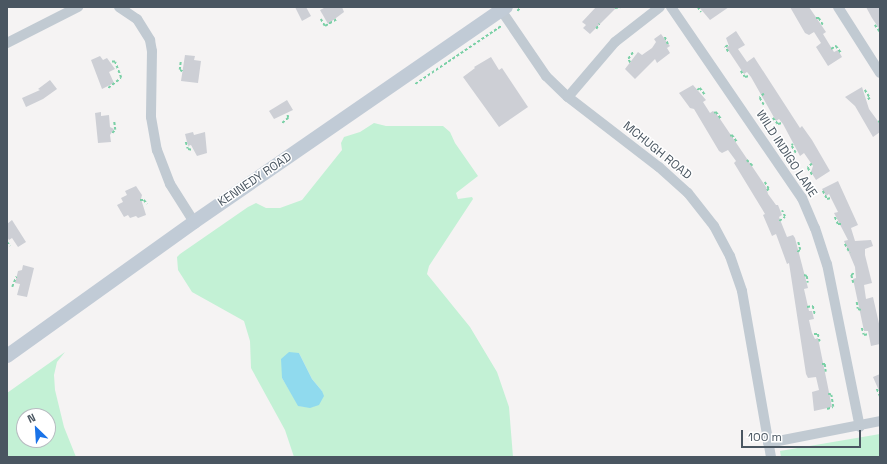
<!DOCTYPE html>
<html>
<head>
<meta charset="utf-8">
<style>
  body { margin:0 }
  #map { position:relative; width:887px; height:464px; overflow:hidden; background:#f5f3f3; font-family:"Space Grotesk",sans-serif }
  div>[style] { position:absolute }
  .green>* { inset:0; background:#c3f1d5 }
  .water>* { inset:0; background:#90daee }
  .building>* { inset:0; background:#cdcfd5 }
  .path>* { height:1.5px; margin-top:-0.75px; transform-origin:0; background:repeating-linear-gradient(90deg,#7ad0a6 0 3px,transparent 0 5px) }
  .street>* { height:10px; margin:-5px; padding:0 5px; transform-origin:5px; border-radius:5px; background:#c1cad2 }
  .secondary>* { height:14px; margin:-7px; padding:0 7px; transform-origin:7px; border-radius:7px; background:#c1cbd6 }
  span { translate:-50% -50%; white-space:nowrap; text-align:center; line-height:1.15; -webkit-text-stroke:3px #fff; paint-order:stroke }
  .street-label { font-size:12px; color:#4a5661 }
  .frame { position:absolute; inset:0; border:8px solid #4a5661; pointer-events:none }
  .north { position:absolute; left:16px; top:408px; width:40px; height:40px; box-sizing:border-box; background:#fff; border:1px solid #b7bbc0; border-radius:50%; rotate:335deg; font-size:11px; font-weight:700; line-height:16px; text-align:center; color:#4a5661 }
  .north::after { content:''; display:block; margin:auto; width:14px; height:18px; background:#1a73e8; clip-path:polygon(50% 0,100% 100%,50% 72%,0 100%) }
  .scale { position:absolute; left:741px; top:430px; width:120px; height:18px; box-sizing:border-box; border:2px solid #4a5661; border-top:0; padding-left:5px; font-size:12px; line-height:14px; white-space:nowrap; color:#4a5661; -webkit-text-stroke:3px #fff; paint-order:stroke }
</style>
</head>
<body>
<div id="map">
  <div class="green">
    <i style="clip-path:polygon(evenodd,374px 123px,386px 126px,443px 126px,450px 132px,455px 143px,478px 176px,456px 193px,458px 199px,472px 197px,473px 199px,429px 266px,427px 274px,470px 327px,497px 372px,509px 407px,513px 457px,294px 457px,285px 430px,251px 368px,250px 341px,244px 321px,192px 292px,178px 270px,177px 257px,180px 254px,248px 207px,256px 203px,266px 208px,280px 208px,302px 200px,342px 150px,341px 143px,344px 137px,360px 132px,374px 123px,299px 353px,312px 379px,322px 391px,313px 407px,299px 406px,282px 378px,299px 353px)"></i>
    <i style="clip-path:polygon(evenodd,65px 352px,57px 362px,54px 375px,55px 390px,64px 427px,76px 457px,7px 457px,7px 393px,65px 352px,24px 416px,48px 416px,48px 440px,24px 440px,24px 416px)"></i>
    <i style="clip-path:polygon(880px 434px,880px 457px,781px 457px,780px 451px)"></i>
  </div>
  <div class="water">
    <i style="clip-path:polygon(289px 352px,299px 353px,312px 379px,322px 391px,324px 396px,319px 405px,310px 408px,298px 406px,282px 378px,281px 359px)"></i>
  </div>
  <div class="building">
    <i style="clip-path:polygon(295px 7px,306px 7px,311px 16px,302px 21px)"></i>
    <i style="clip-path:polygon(326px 7px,342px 7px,344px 12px,328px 24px,320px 10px)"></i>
    <i style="clip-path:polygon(596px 7px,617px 7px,590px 34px,583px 28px,586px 25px,582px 22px)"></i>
    <i style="clip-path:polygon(699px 7px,729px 7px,710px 20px)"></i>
    <i style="clip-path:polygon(790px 7px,809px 7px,826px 32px,823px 34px,834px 52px,838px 50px,842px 57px,828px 66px,816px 47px,821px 43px,814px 32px,809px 35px,805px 33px)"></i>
    <i style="clip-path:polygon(866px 7px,880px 7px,880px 30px,872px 18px)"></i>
    <i style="clip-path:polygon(736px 31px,745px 45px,738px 49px,747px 62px,754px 57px,800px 128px,802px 126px,812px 140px,830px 171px,816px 180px,811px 172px,813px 166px,804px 153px,800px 156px,783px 124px,779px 119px,776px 121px,751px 77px,747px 72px,744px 74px,726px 47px,729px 46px,726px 38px)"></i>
    <i style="clip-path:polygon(661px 34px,670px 46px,667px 48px,670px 53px,657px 63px,655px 59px,635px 79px,625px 69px,638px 52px,642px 55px,652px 48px,656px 42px,654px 39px)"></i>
    <i style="clip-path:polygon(185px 55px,195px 56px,194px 60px,201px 61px,198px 83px,181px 81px)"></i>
    <i style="clip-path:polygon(100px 56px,103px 60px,107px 58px,115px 69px,109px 72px,114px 83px,102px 89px,91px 60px)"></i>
    <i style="clip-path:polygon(491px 57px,499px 70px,502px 68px,528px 107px,499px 127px,463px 77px,475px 68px,474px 67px)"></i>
    <i style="clip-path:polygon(50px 80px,57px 89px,43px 99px,26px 107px,22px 98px,40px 90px,38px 89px)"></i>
    <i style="clip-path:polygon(693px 85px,706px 100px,703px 102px,710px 113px,713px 111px,718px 116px,766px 187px,768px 194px,776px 205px,778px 205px,782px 215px,779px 217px,787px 237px,793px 235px,795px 238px,808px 288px,804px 289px,809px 311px,812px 311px,814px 319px,809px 320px,812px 333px,815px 339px,818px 338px,832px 407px,814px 411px,812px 392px,819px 390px,816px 377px,808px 378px,806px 374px,789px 263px,787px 264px,776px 234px,772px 236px,763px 215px,765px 214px,734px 163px,736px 161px,728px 150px,722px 153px,719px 151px,694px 109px,690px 108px,679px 93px)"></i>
    <i style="clip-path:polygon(862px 87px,869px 109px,880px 124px,880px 132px,873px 137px,855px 106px,845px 97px)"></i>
    <i style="clip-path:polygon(287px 100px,293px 110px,274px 119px,269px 111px)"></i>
    <i style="clip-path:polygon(101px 112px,101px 116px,109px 115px,110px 127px,114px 129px,110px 135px,111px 142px,98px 143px,95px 113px)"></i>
    <i style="clip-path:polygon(193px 132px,194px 135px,205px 132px,207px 153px,197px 156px,191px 145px,188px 146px,185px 134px)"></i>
    <i style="clip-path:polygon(838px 181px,858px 225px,851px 228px,855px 241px,871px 240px,873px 246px,865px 249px,865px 255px,872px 283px,864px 285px,866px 299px,873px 297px,880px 328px,880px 344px,871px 346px,868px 331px,864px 331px,853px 279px,856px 278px,855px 267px,844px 241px,848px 240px,834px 213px,838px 212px,829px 194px,826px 196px,822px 189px)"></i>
    <i style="clip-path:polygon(136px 186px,142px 195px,141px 199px,146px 215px,138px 218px,136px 216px,130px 218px,128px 215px,124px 217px,117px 205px,123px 202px,121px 198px,127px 195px,125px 191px)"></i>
    <i style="clip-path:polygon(12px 220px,26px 242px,18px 247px,12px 238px,9px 240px,7px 237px,7px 224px)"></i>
    <i style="clip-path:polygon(23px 265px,34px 268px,27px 297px,17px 295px,20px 284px,15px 283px,18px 271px,22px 270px)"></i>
    <i style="clip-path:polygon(880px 374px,880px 393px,873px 377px)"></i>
  </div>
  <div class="path">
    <i style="left:698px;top:7px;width:6px;rotate:59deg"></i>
    <i style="left:863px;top:7px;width:3px"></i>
    <i style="left:615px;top:8px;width:6px;rotate:-9deg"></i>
    <i style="left:517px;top:11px;width:6px;rotate:-45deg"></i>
    <i style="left:816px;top:18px;width:3px"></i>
    <i style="left:819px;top:18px;width:8px;rotate:60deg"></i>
    <i style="left:321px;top:19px;width:8px;rotate:60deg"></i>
    <i style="left:325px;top:26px;width:14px;rotate:-30deg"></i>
    <i style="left:875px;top:25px;width:9px;rotate:54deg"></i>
    <i style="left:596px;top:29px;width:6px;rotate:-59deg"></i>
    <i style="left:665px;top:37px;width:8px;rotate:67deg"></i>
    <i style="left:831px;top:49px;width:6px;rotate:-31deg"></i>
    <i style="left:836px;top:46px;width:9px;rotate:54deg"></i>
    <i style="left:728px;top:52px;width:6px;rotate:-121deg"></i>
    <i style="left:725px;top:47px;width:4px;rotate:-34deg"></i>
    <i style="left:181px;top:62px;width:8px;rotate:97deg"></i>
    <i style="left:180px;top:70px;width:4px;rotate:27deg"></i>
    <i style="left:630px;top:63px;width:4px;rotate:-117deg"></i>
    <i style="left:628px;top:59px;width:9px;rotate:-54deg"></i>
    <i style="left:741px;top:71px;width:7px;rotate:56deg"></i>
    <i style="left:745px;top:77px;width:4px;rotate:-14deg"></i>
    <i style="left:415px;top:84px;width:104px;rotate:-34deg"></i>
    <i style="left:108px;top:88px;width:16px;rotate:-38deg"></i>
    <i style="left:121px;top:78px;width:17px;rotate:-111deg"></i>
    <i style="left:115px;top:62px;width:3px;rotate:180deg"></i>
    <i style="left:697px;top:90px;width:4px;rotate:-34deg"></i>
    <i style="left:700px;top:88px;width:9px;rotate:54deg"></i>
    <i style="left:865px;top:90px;width:9px;rotate:58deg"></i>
    <i style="left:870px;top:98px;width:4px;rotate:135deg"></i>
    <i style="left:764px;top:94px;width:6px;rotate:135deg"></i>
    <i style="left:760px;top:98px;width:8px;rotate:60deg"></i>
    <i style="left:714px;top:113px;width:2px;rotate:-27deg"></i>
    <i style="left:716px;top:112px;width:9px;rotate:54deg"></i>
    <i style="left:773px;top:118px;width:8px;rotate:50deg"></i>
    <i style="left:778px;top:124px;width:4px;rotate:-14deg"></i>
    <i style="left:878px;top:122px;width:2px;rotate:-27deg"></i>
    <i style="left:282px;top:123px;width:8px;rotate:-40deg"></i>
    <i style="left:288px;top:118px;width:4px;rotate:-104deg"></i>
    <i style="left:112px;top:133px;width:4px;rotate:-45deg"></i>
    <i style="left:115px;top:130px;width:8px;rotate:-97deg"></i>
    <i style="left:730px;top:136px;width:2px;rotate:-27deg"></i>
    <i style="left:732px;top:135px;width:9px;rotate:54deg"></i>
    <i style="left:186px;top:142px;width:7px;rotate:74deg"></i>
    <i style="left:188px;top:149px;width:5px;rotate:11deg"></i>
    <i style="left:793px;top:144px;width:2px;rotate:117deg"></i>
    <i style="left:792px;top:146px;width:8px;rotate:60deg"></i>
    <i style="left:747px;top:160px;width:8px;rotate:45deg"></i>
    <i style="left:812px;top:164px;width:6px;rotate:135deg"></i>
    <i style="left:808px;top:168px;width:9px;rotate:58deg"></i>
    <i style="left:765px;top:182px;width:8px;rotate:60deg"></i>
    <i style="left:769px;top:189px;width:3px;rotate:135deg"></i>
    <i style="left:823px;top:191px;width:9px;rotate:63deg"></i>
    <i style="left:827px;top:199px;width:4px;rotate:-14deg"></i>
    <i style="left:140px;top:200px;width:4px"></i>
    <i style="left:144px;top:200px;width:5px;rotate:53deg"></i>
    <i style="left:835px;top:217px;width:8px;rotate:67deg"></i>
    <i style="left:838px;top:224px;width:4px"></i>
    <i style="left:779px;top:221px;width:7px;rotate:-34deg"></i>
    <i style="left:785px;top:217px;width:7px;rotate:-117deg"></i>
    <i style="left:7px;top:242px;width:5px;rotate:53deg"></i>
    <i style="left:845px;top:244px;width:10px;rotate:61deg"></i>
    <i style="left:797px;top:252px;width:4px;rotate:-34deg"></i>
    <i style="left:800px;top:250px;width:8px;rotate:-104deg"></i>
    <i style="left:804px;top:275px;width:3px;rotate:18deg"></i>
    <i style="left:807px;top:276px;width:7px;rotate:82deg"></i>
    <i style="left:853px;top:283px;width:8px;rotate:-104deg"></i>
    <i style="left:851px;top:275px;width:4px;rotate:-34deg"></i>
    <i style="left:12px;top:287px;width:11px;rotate:-68deg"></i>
    <i style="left:857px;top:302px;width:7px;rotate:82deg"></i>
    <i style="left:858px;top:309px;width:3px;rotate:18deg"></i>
    <i style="left:807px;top:307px;width:6px;rotate:-9deg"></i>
    <i style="left:813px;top:306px;width:9px;rotate:77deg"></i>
    <i style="left:862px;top:328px;width:7px;rotate:74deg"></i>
    <i style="left:864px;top:335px;width:5px;rotate:-11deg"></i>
    <i style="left:814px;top:334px;width:4px"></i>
    <i style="left:818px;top:334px;width:8px;rotate:76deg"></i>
    <i style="left:822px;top:364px;width:3px"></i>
    <i style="left:825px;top:364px;width:8px;rotate:83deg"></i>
    <i style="left:877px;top:389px;width:8px;rotate:67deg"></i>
    <i style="left:827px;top:409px;width:6px;rotate:-18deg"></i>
    <i style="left:833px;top:407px;width:12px;rotate:-99deg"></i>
    <i style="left:831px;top:395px;width:3px;rotate:-162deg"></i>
  </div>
  <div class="street">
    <i style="left:119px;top:7px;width:22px;rotate:34deg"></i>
    <i style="left:137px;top:19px;width:25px;rotate:58deg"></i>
    <i style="left:150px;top:40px;width:11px;rotate:80deg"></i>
    <i style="left:152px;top:51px;width:66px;rotate:90.9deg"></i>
    <i style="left:151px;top:117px;width:34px;rotate:80deg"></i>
    <i style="left:157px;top:150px;width:36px;rotate:69deg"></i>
    <i style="left:170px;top:184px;width:45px;rotate:57.7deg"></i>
    <i style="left:671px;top:7px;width:232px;rotate:55.6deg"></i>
    <i style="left:802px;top:198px;width:33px;rotate:67deg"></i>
    <i style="left:815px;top:228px;width:38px;rotate:72deg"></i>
    <i style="left:827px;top:264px;width:166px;rotate:78.6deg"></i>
    <i style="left:838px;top:7px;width:78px;rotate:57.5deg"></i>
    <i style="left:501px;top:10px;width:80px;rotate:55.7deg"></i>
    <i style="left:546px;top:76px;width:30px;rotate:44deg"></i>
    <i style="left:568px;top:97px;width:115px;rotate:37.6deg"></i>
    <i style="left:659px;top:167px;width:39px;rotate:42deg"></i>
    <i style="left:688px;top:193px;width:42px;rotate:51.8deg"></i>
    <i style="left:714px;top:226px;width:34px;rotate:62deg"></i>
    <i style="left:730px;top:256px;width:37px;rotate:71deg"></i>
    <i style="left:742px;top:291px;width:169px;rotate:80.1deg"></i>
    <i style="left:7px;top:43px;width:80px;rotate:-26.9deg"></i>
    <i style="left:568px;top:97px;width:72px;rotate:-49.5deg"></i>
    <i style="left:615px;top:42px;width:57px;rotate:-37.9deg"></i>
    <i style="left:768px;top:443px;width:114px;rotate:-11.1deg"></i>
  </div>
  <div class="secondary">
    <i style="left:7px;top:356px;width:230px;rotate:-35.6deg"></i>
    <i style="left:194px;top:222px;width:379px;rotate:-34.6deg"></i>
  </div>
  <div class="street-label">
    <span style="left:657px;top:151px;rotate:39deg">MCHUGH ROAD</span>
    <span style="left:786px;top:154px;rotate:57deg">WILD INDIGO LANE</span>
    <span style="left:255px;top:180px;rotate:-34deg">KENNEDY ROAD</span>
  </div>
  <div class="frame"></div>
  <div class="north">N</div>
  <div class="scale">100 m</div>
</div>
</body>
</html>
